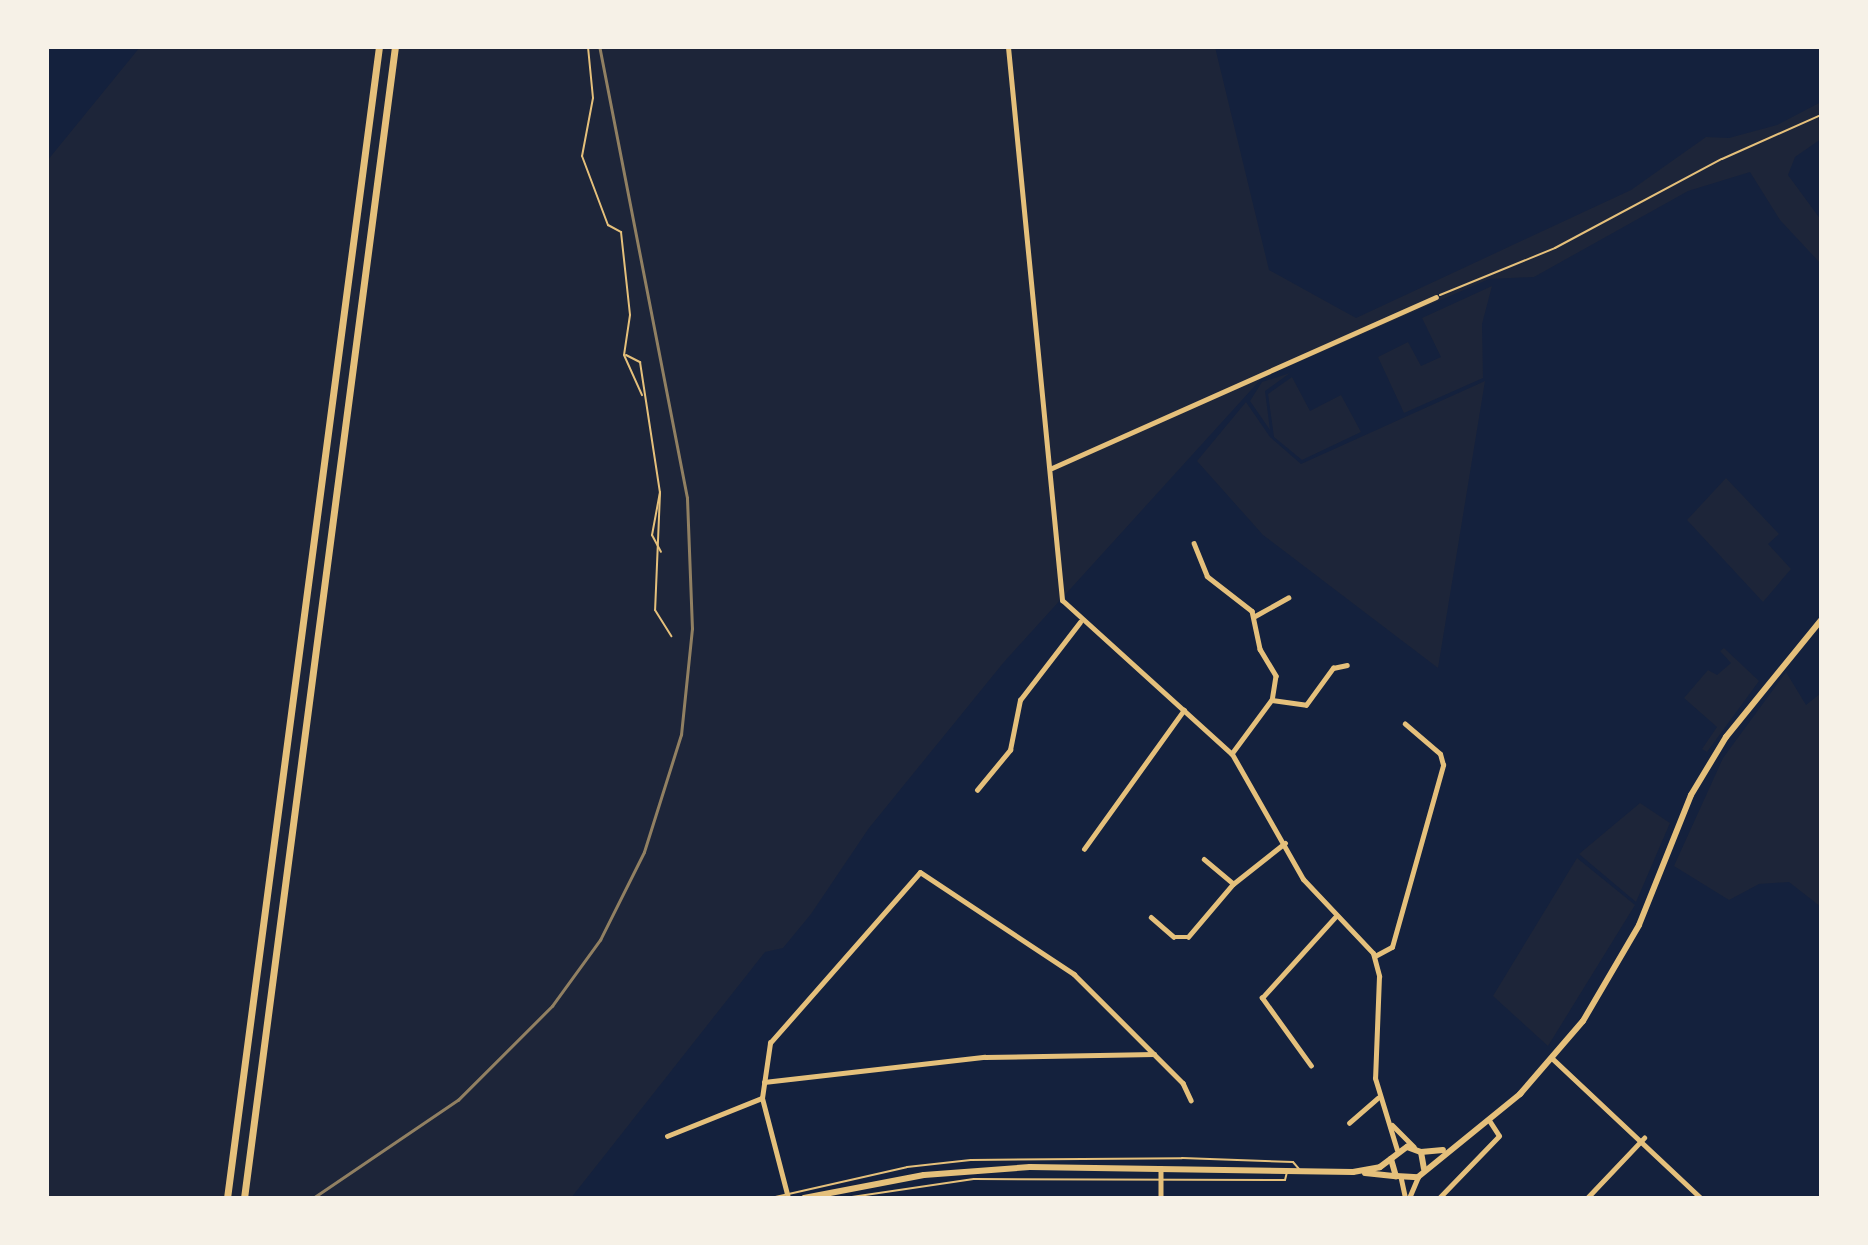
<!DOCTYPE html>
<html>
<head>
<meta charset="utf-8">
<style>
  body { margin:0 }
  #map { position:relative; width:1868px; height:1245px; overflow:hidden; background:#14213d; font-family:"Varela Round",sans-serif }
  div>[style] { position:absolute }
  .green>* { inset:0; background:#1d2539 }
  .path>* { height:2px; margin:-1px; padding:0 1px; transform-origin:1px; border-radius:1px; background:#e5c07b }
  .service>* { height:2px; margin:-1px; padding:0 1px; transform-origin:1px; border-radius:1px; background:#e5c07b }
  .minor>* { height:4.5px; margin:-2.25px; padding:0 2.25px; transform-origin:2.25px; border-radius:2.25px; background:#e5c07b }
  .secondary>* { height:5px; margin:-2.5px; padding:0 2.5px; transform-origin:2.5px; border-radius:2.5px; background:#e5c07b }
  .primary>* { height:6px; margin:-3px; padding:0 3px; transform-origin:3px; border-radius:3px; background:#e5c07b }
  .trunk>* { height:7px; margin:-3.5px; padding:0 3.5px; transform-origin:3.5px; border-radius:3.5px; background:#e5c07b }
  .rail>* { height:2.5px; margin:-1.25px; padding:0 1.25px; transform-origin:1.25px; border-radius:1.25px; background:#918062 }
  span { translate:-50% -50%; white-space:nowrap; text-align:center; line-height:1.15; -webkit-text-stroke:7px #f6f1e7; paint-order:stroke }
  .frame { position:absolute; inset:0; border:49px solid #f6f1e7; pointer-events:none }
</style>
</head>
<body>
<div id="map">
  <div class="green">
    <i style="clip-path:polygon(140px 47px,1215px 47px,1269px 270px,1356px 318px,1631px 190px,1706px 137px,1729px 138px,1777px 125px,1821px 102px,1821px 139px,1795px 157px,1788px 175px,1821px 220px,1821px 264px,1780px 220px,1750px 172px,1688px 191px,1534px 277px,1489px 279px,1262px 378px,1004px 662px,869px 828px,811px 914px,783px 948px,765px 952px,571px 1198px,47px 1198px,47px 161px)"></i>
    <i style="clip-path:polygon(1492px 286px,1482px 324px,1483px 378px,1404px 413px,1378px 357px,1408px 342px,1421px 366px,1441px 357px,1422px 318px)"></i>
    <i style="clip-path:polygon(1290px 373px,1265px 391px,1270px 430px,1250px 401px,1262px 382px)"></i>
    <i style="clip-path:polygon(1292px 377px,1310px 411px,1341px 395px,1361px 432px,1302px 460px,1274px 437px,1268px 394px)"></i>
    <i style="clip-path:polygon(1485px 381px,1438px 668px,1263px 535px,1197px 461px,1246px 402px,1270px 437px,1301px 464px)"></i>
    <i style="clip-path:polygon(1726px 478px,1779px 534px,1768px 544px,1791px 569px,1763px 602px,1687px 520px)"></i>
    <i style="clip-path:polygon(1724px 648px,1759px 681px,1707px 752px,1702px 749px,1717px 727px,1684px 698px,1708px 670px,1717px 675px,1731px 663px,1720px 651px)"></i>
    <i style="clip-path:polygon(1786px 672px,1806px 705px,1821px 693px,1821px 907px,1789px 882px,1759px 884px,1729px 900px,1674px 866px,1723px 758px)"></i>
    <i style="clip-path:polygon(1640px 803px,1670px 823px,1636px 902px,1579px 854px)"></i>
    <i style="clip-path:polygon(1577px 858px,1635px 905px,1548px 1046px,1493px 996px)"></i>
  </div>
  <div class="path">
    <i style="left:588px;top:47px;width:51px;rotate:84.4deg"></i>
    <i style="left:593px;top:98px;width:59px;rotate:100.7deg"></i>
    <i style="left:582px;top:156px;width:74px;rotate:69.4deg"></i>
    <i style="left:608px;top:225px;width:15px;rotate:28deg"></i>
    <i style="left:621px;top:232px;width:83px;rotate:83.8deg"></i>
    <i style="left:630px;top:315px;width:40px;rotate:98.5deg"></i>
    <i style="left:624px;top:355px;width:44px;rotate:65.8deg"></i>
    <i style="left:1440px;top:295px;width:124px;rotate:-22.2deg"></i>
    <i style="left:1555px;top:248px;width:189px;rotate:-28.1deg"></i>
    <i style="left:1722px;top:159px;width:108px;rotate:-24deg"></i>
    <i style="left:626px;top:355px;width:16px;rotate:27deg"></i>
    <i style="left:640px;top:362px;width:132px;rotate:81.3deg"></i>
    <i style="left:660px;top:492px;width:44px;rotate:100.5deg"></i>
    <i style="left:652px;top:535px;width:19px;rotate:62deg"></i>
    <i style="left:660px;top:493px;width:117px;rotate:92.4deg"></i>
    <i style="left:655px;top:610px;width:31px;rotate:58deg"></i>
  </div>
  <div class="service">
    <i style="left:771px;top:1198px;width:139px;rotate:-12.8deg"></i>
    <i style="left:907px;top:1167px;width:64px;rotate:-6.2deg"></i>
    <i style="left:971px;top:1160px;width:211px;rotate:-0.5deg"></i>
    <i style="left:1182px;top:1158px;width:111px;rotate:2.1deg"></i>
    <i style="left:1293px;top:1162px;width:11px;rotate:49deg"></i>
    <i style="left:845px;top:1198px;width:130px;rotate:-8.4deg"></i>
    <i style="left:974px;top:1179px;width:311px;rotate:0.2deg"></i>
    <i style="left:1285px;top:1180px;width:8px;rotate:-76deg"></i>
  </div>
  <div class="minor">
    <i style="left:1052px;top:468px;width:420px;rotate:-24deg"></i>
    <i style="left:1194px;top:543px;width:35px;rotate:68deg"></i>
    <i style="left:1207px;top:576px;width:57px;rotate:37.9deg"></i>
    <i style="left:1252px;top:611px;width:39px;rotate:78deg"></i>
    <i style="left:1260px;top:649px;width:31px;rotate:59deg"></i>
    <i style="left:1276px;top:676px;width:24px;rotate:99deg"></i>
    <i style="left:1272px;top:700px;width:67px;rotate:126.5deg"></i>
    <i style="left:1255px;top:616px;width:38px;rotate:-29deg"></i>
    <i style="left:1272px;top:700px;width:34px;rotate:8deg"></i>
    <i style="left:1306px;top:705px;width:46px;rotate:-53.9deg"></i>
    <i style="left:1333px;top:668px;width:14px;rotate:-12deg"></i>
    <i style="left:977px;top:790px;width:52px;rotate:-50.5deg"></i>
    <i style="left:1010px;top:750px;width:51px;rotate:-78.7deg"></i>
    <i style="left:1020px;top:700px;width:98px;rotate:-52.4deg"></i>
    <i style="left:1084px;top:849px;width:171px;rotate:-54.3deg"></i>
    <i style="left:1204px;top:859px;width:38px;rotate:40deg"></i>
    <i style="left:1151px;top:917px;width:30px;rotate:41deg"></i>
    <i style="left:1174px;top:937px;width:14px"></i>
    <i style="left:1188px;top:937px;width:70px;rotate:-49.7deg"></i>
    <i style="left:1233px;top:884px;width:66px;rotate:-38.3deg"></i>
    <i style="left:1375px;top:956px;width:19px;rotate:-28deg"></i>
    <i style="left:1392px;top:947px;width:189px;rotate:-74.3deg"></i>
    <i style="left:1443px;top:765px;width:11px;rotate:-105deg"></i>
    <i style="left:1440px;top:754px;width:46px;rotate:-139.4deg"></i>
    <i style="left:1553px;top:1059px;width:203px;rotate:43.2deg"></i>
    <i style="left:1311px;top:1066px;width:84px;rotate:-125.8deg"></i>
    <i style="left:1262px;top:998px;width:110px;rotate:-47.9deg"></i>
    <i style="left:764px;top:1082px;width:222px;rotate:-6.5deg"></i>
    <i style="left:985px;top:1057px;width:169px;rotate:-1deg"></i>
    <i style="left:1349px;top:1123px;width:38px;rotate:-41deg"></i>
    <i style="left:667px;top:1136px;width:102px;rotate:-21.8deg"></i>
    <i style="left:1161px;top:1168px;width:30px;rotate:90deg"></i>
    <i style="left:788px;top:1198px;width:103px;rotate:-104.6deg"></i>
    <i style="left:762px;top:1098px;width:56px;rotate:-81.7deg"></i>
    <i style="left:770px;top:1043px;width:227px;rotate:-48.7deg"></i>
    <i style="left:920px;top:872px;width:185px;rotate:33.5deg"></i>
    <i style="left:1074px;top:974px;width:154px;rotate:45deg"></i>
    <i style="left:1183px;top:1083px;width:19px;rotate:65deg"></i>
    <i style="left:1439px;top:1198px;width:86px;rotate:-45.9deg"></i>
    <i style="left:1499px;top:1136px;width:17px;rotate:-123deg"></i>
    <i style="left:1587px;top:1198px;width:83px;rotate:-46.5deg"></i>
  </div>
  <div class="secondary">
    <i style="left:1008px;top:47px;width:556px;rotate:84.42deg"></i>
    <i style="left:1062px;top:600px;width:229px;rotate:42.2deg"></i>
    <i style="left:1232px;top:754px;width:144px;rotate:60.4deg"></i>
    <i style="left:1303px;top:879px;width:102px;rotate:46.6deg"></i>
    <i style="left:1373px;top:953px;width:24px;rotate:75deg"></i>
    <i style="left:1379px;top:976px;width:102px;rotate:92.2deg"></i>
    <i style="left:1375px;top:1078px;width:75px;rotate:73deg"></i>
    <i style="left:1392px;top:1125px;width:31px;rotate:45deg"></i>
    <i style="left:1401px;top:1179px;width:19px;rotate:78deg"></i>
    <i style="left:1409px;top:1198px;width:23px;rotate:-67deg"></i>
  </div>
  <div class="primary">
    <i style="left:1421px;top:1152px;width:22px;rotate:-5deg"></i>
    <i style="left:1391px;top:1159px;width:18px;rotate:74deg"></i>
    <i style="left:1396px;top:1176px;width:22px;rotate:3deg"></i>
    <i style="left:1418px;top:1177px;width:132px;rotate:-39.1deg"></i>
    <i style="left:1520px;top:1094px;width:96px;rotate:-49.2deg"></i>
    <i style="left:1583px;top:1021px;width:111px;rotate:-59.7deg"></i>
    <i style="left:1639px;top:925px;width:140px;rotate:-68.2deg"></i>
    <i style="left:1691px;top:795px;width:68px;rotate:-58.9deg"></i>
    <i style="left:1726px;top:737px;width:151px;rotate:-50.9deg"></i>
    <i style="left:1365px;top:1173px;width:31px;rotate:6deg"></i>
    <i style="left:804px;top:1198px;width:122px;rotate:-10.9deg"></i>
    <i style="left:924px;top:1175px;width:106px;rotate:-4.3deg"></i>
    <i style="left:1030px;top:1167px;width:323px;rotate:0.9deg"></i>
    <i style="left:1353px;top:1172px;width:27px;rotate:-10deg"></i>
    <i style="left:1380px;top:1167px;width:34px;rotate:-37deg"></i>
    <i style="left:1407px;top:1147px;width:15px;rotate:20deg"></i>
    <i style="left:1421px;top:1152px;width:17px;rotate:80deg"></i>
  </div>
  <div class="trunk">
    <i style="left:227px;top:1198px;width:1161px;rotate:-82.48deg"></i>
    <i style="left:244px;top:1198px;width:1161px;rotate:-82.53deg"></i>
  </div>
  <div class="rail">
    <i style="left:313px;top:1198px;width:175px;rotate:-34.1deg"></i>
    <i style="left:458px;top:1100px;width:133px;rotate:-45deg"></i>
    <i style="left:552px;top:1006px;width:82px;rotate:-54deg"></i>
    <i style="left:600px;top:940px;width:98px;rotate:-63.4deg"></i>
    <i style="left:644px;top:852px;width:123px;rotate:-72.5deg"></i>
    <i style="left:681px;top:735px;width:107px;rotate:-84.1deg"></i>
    <i style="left:692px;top:629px;width:131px;rotate:-92.2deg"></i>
    <i style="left:687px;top:498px;width:460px;rotate:-101deg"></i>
  </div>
  <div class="frame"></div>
</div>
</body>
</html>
